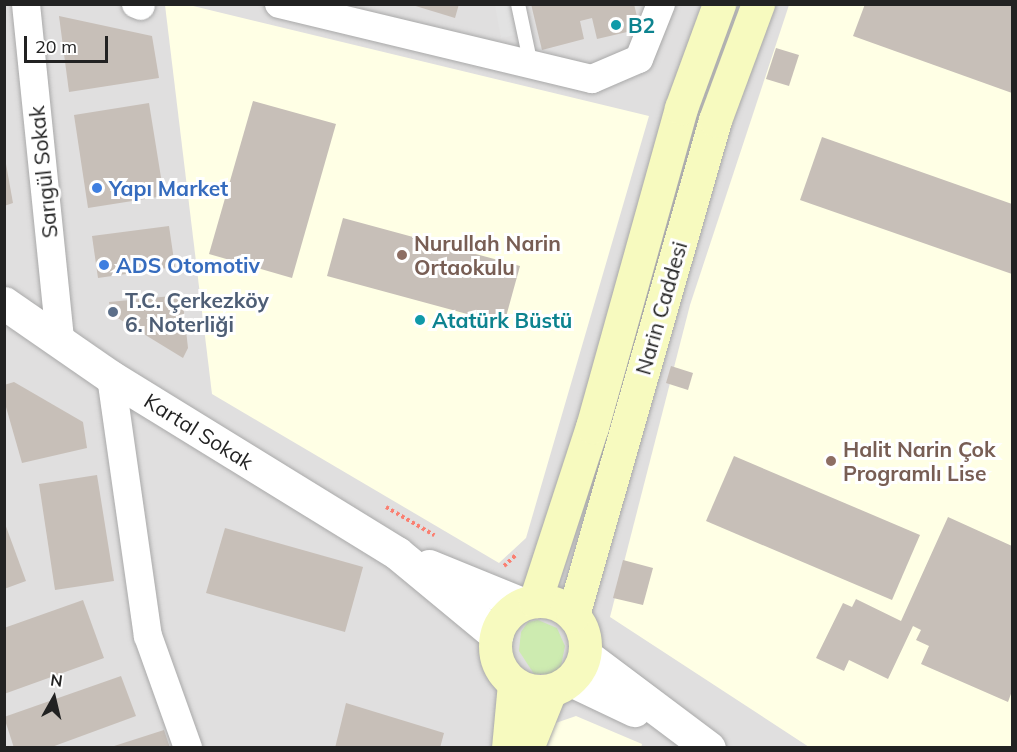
<!DOCTYPE html>
<html>
<head>
<meta charset="utf-8">
<style>
  body { margin:0 }
  #map { position:relative; width:1017px; height:752px; overflow:hidden; background:#f2efe9; font-family:Mulish,sans-serif }
  div>[style] { position:absolute }
  .residential>* { inset:0; background:#e0dfdf }
  .education>* { inset:0; background:#ffffe5 }
  .grass>* { inset:0; background:#cdebb0 }
  .parking>* { inset:0; background:#e2e2e2 }
  .building>* { inset:0; background:#c7bfb8 }
  .path>* { height:4px; margin-top:-2px; transform-origin:0; background:repeating-linear-gradient(90deg,#fa8072 0 3px,transparent 0 6px) }
  .roads { filter:drop-shadow(0 0 2px #a9a9a9) drop-shadow(0 0 2px #a9a9a9) }
  .service>* { height:14px; margin:-7px; padding:0 7px; transform-origin:7px; border-radius:7px; background:#fff }
  .minor>* { height:28px; margin:-14px; padding:0 14px; transform-origin:14px; border-radius:14px; background:#fff }
  .tertiary>* { height:33px; margin:-16.5px; padding:0 16.5px; transform-origin:16.5px; border-radius:16.5px; background:#fff }
  .secondary>* { height:33px; margin:-16.5px; padding:0 16.5px; transform-origin:16.5px; border-radius:16.5px; background:#f7fabf }
  .secondary>.ring { margin:-16.5px; padding:0; box-sizing:content-box; background:none; border:33px solid #f7fabf; border-radius:50% }
  .dots>* { width:16px; height:16px; translate:-50% -50%; box-sizing:border-box; border:3px solid #fff; border-radius:50% }
  span { translate:-50% -50%; white-space:nowrap; text-align:center; line-height:1.15; -webkit-text-stroke:6px #fff; paint-order:stroke }
  .culture-label { font-size:21px; color:#0d838f; font-weight:700 }
  .left { translate:0 -50%; text-align:left }
  .street-label { font-size:21px; color:#222 }
  .shop-label { font-size:21px; color:#366cbe; font-weight:700 }
  .education-label { font-size:21px; color:#785e54; font-weight:700 }
  .service-label { font-size:21px; color:#4e5e75; font-weight:700 }
  .frame { position:absolute; inset:0; border:6px solid #222; pointer-events:none }
  .north { position:absolute; left:24px; top:668px; width:60px; height:60px; -webkit-text-stroke:4px #fff; paint-order:stroke; rotate:8deg; font-size:16px; font-weight:700; line-height:24px; text-align:center; color:#222 }
  .north::after { content:''; display:block; margin:auto; width:21px; height:27px; background:#222; clip-path:polygon(50% 0,100% 100%,50% 72%,0 100%) }
  .scale { position:absolute; left:24px; top:36px; width:84px; height:27px; box-sizing:border-box; border:3px solid #222; border-top:0; padding-left:8px; font-size:18px; line-height:21px; white-space:nowrap; color:#222; -webkit-text-stroke:4px #fff; paint-order:stroke }
</style>
</head>
<body>
<div id="map">
  <div class="residential">
    <i style="clip-path:polygon(4px 5px,1012px 5px,1012px 747px,5px 747px)"></i>
  </div>
  <div class="education">
    <i style="clip-path:polygon(165px 5px,189px 5px,649px 116px,526px 538px,499px 563px,212px 394px)"></i>
    <i style="clip-path:polygon(789px 5px,1012px 5px,1012px 747px,809px 747px,610px 617px,690px 305px)"></i>
    <i style="clip-path:polygon(576px 716px,642px 744px,641px 748px,541px 748px,547px 726px)"></i>
  </div>
  <div class="grass">
    <i style="clip-path:polygon(538px 620px,557px 628px,565px 646px,561px 666px,553px 674px,534px 674px,519px 651px,521px 632px,528px 622px)"></i>
  </div>
  <div class="parking">
    <i style="clip-path:polygon(495px 5px,526px 5px,531px 32px,501px 38px)"></i>
  </div>
  <div class="building">
    <i style="clip-path:polygon(409px 4px,459px 4px,455px 18px)"></i>
    <i style="clip-path:polygon(531px 4px,634px 4px,640px 29px,597px 39px,592px 18px,580px 21px,584px 39px,542px 50px)"></i>
    <i style="clip-path:polygon(865px 4px,1012px 4px,1012px 93px,853px 36px)"></i>
    <i style="clip-path:polygon(59px 16px,152px 36px,159px 78px,69px 92px)"></i>
    <i style="clip-path:polygon(776px 48px,799px 55px,789px 86px,766px 79px)"></i>
    <i style="clip-path:polygon(253px 101px,336px 124px,292px 278px,209px 254px)"></i>
    <i style="clip-path:polygon(149px 103px,164px 196px,88px 208px,74px 115px)"></i>
    <i style="clip-path:polygon(822px 137px,1012px 204px,1012px 274px,800px 200px)"></i>
    <i style="clip-path:polygon(4px 153px,13px 203px,4px 206px)"></i>
    <i style="clip-path:polygon(343px 218px,520px 266px,504px 324px,327px 276px)"></i>
    <i style="clip-path:polygon(169px 226px,175px 267px,98px 278px,92px 236px)"></i>
    <i style="clip-path:polygon(182px 295px,188px 348px,183px 358px,111px 314px,109px 302px)"></i>
    <i style="clip-path:polygon(671px 366px,693px 373px,688px 390px,666px 383px)"></i>
    <i style="clip-path:polygon(14px 382px,83px 422px,87px 448px,22px 463px,4px 400px,4px 385px)"></i>
    <i style="clip-path:polygon(734px 456px,920px 535px,892px 600px,706px 521px)"></i>
    <i style="clip-path:polygon(97px 475px,114px 581px,55px 590px,39px 484px)"></i>
    <i style="clip-path:polygon(948px 517px,1012px 546px,1012px 691px,1008px 702px,921px 664px,929px 646px,916px 640px,921px 630px,913px 626px,888px 679px,849px 660px,844px 671px,816px 658px,843px 603px,852px 607px,856px 599px,901px 621px)"></i>
    <i style="clip-path:polygon(4px 521px,26px 581px,4px 589px)"></i>
    <i style="clip-path:polygon(225px 528px,363px 567px,345px 632px,206px 593px)"></i>
    <i style="clip-path:polygon(623px 560px,653px 568px,643px 605px,613px 598px)"></i>
    <i style="clip-path:polygon(83px 600px,104px 658px,4px 694px,4px 628px)"></i>
    <i style="clip-path:polygon(121px 676px,136px 716px,49px 748px,14px 748px,4px 717px)"></i>
    <i style="clip-path:polygon(346px 703px,444px 733px,440px 748px,335px 748px)"></i>
    <i style="clip-path:polygon(164px 730px,170px 748px,111px 748px,111px 747px)"></i>
  </div>
  <div class="path">
    <i style="left:386px;top:507px;width:56px;rotate:30.3deg"></i>
    <i style="left:504px;top:566px;width:18px;rotate:-43deg"></i>
  </div>
  <div class="roads">
    <div class="service">
      <i style="left:518px;top:4px;width:62px;rotate:78deg"></i>
    </div>
    <div class="minor">
      <i style="left:26px;top:4px;width:338px;rotate:84.2deg"></i>
      <i style="left:136px;top:4px;width:5px;rotate:22deg"></i>
      <i style="left:279px;top:4px;width:322px;rotate:13.5deg"></i>
      <i style="left:592px;top:79px;width:51px;rotate:-23.1deg"></i>
      <i style="left:639px;top:59px;width:59px;rotate:-68.2deg"></i>
      <i style="left:111px;top:377px;width:262px;rotate:81.9deg"></i>
      <i style="left:148px;top:636px;width:119px;rotate:70.3deg"></i>
    </div>
    <div class="tertiary">
      <i style="left:4px;top:303px;width:130px;rotate:34.7deg"></i>
      <i style="left:111px;top:377px;width:336px;rotate:31.6deg"></i>
      <i style="left:397px;top:553px;width:129px;rotate:39.6deg"></i>
      <i style="left:429px;top:566px;width:100px;rotate:22.2deg"></i>
      <i style="left:585px;top:655px;width:155px;rotate:36.9deg"></i>
      <i style="left:571px;top:680px;width:70px;rotate:25.5deg"></i>
    </div>
    <div class="secondary">
      <i class="ring" style="left:495px;top:601px;width:57px;height:57px"></i>
      <i style="left:535px;top:601px;width:183px;rotate:-71.9deg"></i>
      <i style="left:592px;top:427px;width:331px;rotate:-74.4deg"></i>
      <i style="left:681px;top:108px;width:111px;rotate:-69.9deg"></i>
      <i style="left:573px;top:615px;width:515px;rotate:-73.99deg"></i>
      <i style="left:715px;top:120px;width:124px;rotate:-69.7deg"></i>
      <i style="left:508px;top:748px;width:65px;rotate:-84.7deg"></i>
      <i style="left:527px;top:748px;width:61px;rotate:-68deg"></i>
    </div>
  </div>
  <div class="dots">
    <i style="left:616px;top:25px;background:#0f9aa8"></i>
    <i style="left:97px;top:188px;background:#3f7fe0"></i>
    <i style="left:402px;top:255px;background:#8d6e63"></i>
    <i style="left:104px;top:265px;background:#3f7fe0"></i>
    <i style="left:113px;top:312px;background:#5c6f8a"></i>
    <i style="left:420px;top:320px;background:#0f9aa8"></i>
    <i style="left:831px;top:461px;background:#8d6e63"></i>
  </div>
  <div class="culture-label">
    <span class="left" style="left:628px;top:25px">B2</span>
    <span class="left" style="left:432px;top:320px">Atatürk Büstü</span>
  </div>
  <div class="street-label">
    <span style="left:43px;top:172px;rotate:-96deg">Sarıgül Sokak</span>
    <span style="left:661px;top:308px;rotate:-74deg">Narin Caddesi</span>
    <span style="left:199px;top:431px;rotate:32deg">Kartal Sokak</span>
  </div>
  <div class="shop-label">
    <span class="left" style="left:109px;top:188px">Yapı Market</span>
    <span class="left" style="left:116px;top:265px">ADS Otomotiv</span>
  </div>
  <div class="education-label">
    <span class="left" style="left:414px;top:255px">Nurullah Narin<br>Ortaokulu</span>
    <span class="left" style="left:843px;top:461px">Halit Narin Çok<br>Programlı Lise</span>
  </div>
  <div class="service-label">
    <span class="left" style="left:125px;top:312px">T.C. Çerkezköy<br>6. Noterliği</span>
  </div>
  <div class="frame"></div>
  <div class="north">N</div>
  <div class="scale">20 m</div>
</div>
</body>
</html>
